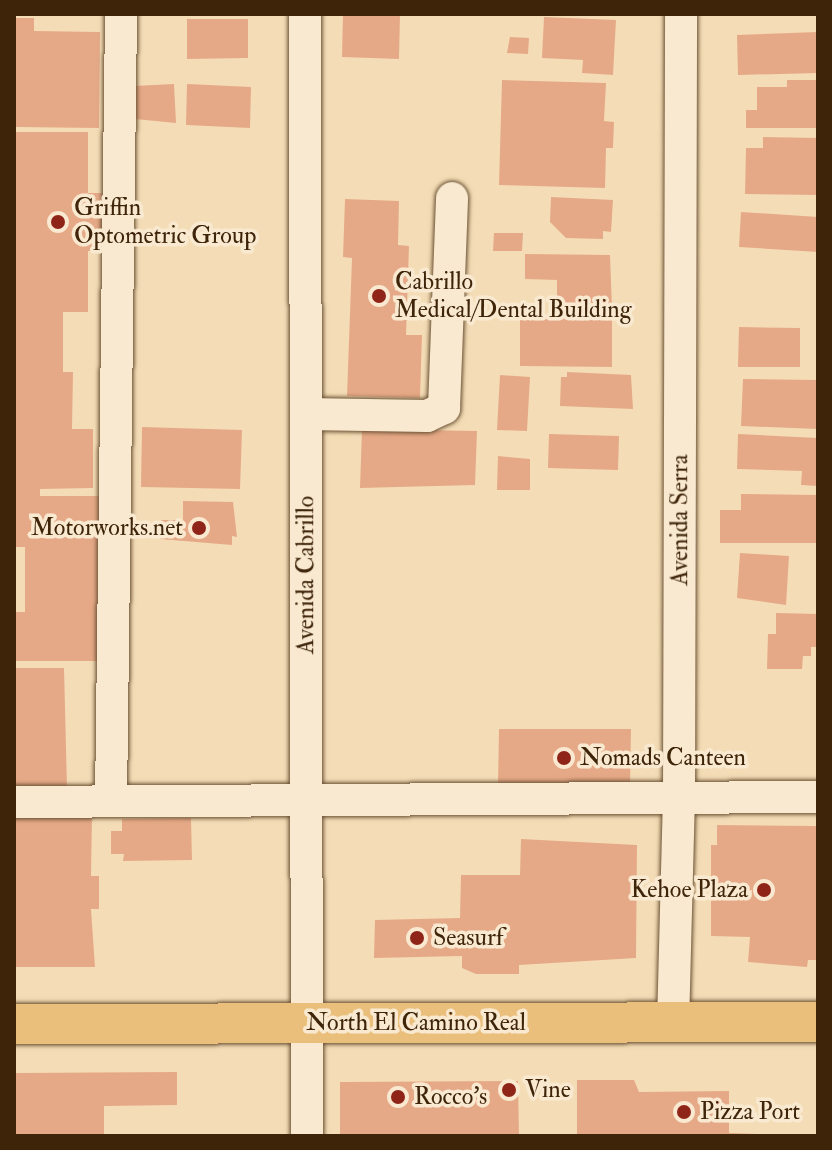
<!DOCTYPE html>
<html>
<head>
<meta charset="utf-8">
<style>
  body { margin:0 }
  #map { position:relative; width:832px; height:1150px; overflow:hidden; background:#f4ddb6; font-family:"IM FELL Double Pica",serif }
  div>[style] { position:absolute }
  .building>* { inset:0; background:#e6a987 }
  .roads { filter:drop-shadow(0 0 2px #6c5234) drop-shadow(0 0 2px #6c5234) }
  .minor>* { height:32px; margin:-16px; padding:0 16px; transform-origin:16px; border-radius:16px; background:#f8e9d0 }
  .major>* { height:40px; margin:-20px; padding:0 20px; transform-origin:20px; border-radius:20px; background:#eabe7b }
  .dots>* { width:22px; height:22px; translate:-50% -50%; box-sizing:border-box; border:4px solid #f8e9d0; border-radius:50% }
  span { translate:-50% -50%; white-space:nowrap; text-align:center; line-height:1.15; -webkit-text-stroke:7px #f8e9d0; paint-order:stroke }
  .poi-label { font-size:24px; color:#3e2409 }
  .left { translate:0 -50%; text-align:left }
  .right { translate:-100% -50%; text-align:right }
  .street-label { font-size:24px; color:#3e2409 }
  .frame { position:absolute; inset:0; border:16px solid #3e2409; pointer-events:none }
</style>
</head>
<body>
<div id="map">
  <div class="building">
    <i style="clip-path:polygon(343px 14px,400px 14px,399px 59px,342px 57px)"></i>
    <i style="clip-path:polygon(544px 17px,616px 20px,613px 75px,582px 73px,583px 60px,542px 58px)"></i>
    <i style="clip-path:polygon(14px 18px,34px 18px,34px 31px,100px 32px,99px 128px,14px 127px)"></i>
    <i style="clip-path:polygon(187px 19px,248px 19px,248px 58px,187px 59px)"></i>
    <i style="clip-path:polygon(818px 32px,818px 73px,738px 75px,737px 35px)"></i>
    <i style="clip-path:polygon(510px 37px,529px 38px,528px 54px,507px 53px)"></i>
    <i style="clip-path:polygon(502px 80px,606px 83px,604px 121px,614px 122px,613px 148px,606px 148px,605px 188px,499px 185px)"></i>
    <i style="clip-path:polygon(787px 80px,818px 80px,818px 128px,746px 128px,746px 110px,757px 110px,757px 87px,787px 87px)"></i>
    <i style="clip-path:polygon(174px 84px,176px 123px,135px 119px,134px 86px)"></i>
    <i style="clip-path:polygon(187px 84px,251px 87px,250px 128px,186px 125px)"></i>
    <i style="clip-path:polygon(14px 132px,88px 132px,88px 193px,103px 193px,103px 251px,88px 251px,88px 312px,63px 312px,63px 372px,73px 372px,72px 429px,93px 429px,93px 488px,40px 489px,40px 496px,102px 496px,100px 661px,14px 661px,14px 612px,25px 612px,25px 547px,14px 547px)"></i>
    <i style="clip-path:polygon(763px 137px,818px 138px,817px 195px,745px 194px,746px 148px,763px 148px)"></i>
    <i style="clip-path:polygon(551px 197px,613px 200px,611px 232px,603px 231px,603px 239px,566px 238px,550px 222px)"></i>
    <i style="clip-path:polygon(345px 199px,399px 201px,398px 245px,409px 246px,406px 335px,422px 335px,420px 398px,347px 396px,352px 258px,343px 257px)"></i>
    <i style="clip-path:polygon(741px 212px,818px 217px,818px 252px,739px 247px)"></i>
    <i style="clip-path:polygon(494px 233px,523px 233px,522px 251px,493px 251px)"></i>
    <i style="clip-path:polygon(525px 254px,610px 255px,612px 308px,557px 307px,557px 280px,525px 279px)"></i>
    <i style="clip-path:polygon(520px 318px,612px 319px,612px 367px,520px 366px)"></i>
    <i style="clip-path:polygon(739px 327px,800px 328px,800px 367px,738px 367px)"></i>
    <i style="clip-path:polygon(567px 372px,631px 375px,633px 409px,560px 406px,561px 377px,567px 377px)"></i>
    <i style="clip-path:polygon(500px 375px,530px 377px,527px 431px,497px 430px)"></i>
    <i style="clip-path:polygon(743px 379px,818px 380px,818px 429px,741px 426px)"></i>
    <i style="clip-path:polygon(142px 427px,242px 430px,240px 489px,141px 487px)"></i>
    <i style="clip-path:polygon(362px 429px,477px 431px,475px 485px,360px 488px)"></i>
    <i style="clip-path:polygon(549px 434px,619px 436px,618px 470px,548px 468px)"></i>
    <i style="clip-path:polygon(738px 434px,818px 438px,818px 486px,801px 485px,802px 471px,737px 469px)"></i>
    <i style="clip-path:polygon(498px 456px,530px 459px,530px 490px,497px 490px)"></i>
    <i style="clip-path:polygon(741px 494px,818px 495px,818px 543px,720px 543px,720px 510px,741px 510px)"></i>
    <i style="clip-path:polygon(183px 501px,233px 502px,237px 537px,232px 536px,232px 545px,160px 539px,161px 520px,183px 520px)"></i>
    <i style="clip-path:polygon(740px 553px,789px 556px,786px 605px,737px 598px)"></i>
    <i style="clip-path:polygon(776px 613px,818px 614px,818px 647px,811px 647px,811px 656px,803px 656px,802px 669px,767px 669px,768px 634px,776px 634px)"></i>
    <i style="clip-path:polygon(14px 668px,64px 668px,67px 788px,14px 788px)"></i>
    <i style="clip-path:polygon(499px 729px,631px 729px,630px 786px,498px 786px)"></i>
    <i style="clip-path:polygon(14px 814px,92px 814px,91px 876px,99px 876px,99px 909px,91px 909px,95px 967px,14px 967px)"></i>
    <i style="clip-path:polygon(191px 818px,192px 860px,123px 861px,124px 854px,111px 854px,111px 831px,122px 831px,122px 819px)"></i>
    <i style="clip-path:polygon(717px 825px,818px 826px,818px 960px,808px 960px,807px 967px,748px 962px,750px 937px,711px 936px,711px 845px,717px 845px)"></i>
    <i style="clip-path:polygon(521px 839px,637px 845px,636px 958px,519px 965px,519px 974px,476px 974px,462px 968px,462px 956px,374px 958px,375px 920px,460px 918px,461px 875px,520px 875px)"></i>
    <i style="clip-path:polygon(177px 1072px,177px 1105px,104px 1106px,104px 1136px,14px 1136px,14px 1073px)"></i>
    <i style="clip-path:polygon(577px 1080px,634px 1080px,639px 1092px,729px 1091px,729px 1133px,818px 1136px,577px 1136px)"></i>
    <i style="clip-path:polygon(518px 1081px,519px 1136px,340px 1136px,340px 1082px)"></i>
  </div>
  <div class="roads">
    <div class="minor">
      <i style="left:305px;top:14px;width:1122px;rotate:89.9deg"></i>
      <i style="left:306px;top:414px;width:121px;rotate:0.9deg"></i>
      <i style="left:427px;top:416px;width:19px;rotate:-25deg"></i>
      <i style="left:444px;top:408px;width:210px;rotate:-87.8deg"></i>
      <i style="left:111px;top:801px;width:787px;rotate:-89.27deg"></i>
      <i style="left:14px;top:802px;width:804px;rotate:-0.36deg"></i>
      <i style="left:673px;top:1025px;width:223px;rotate:-88.5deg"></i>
      <i style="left:679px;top:802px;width:788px;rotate:-89.85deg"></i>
    </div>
    <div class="major">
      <i style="left:14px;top:1024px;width:804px;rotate:-0.14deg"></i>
    </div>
  </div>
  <div class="dots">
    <i style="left:58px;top:222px;background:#8f2418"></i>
    <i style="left:379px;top:296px;background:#8f2418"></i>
    <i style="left:199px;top:528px;background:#8f2418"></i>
    <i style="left:564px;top:758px;background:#8f2418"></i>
    <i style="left:764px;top:890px;background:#8f2418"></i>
    <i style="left:417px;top:938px;background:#8f2418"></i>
    <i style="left:509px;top:1090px;background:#8f2418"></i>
    <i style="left:398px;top:1097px;background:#8f2418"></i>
    <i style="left:684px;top:1112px;background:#8f2418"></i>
  </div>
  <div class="poi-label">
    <span class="left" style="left:74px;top:222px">Griffin<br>Optometric Group</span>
    <span class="left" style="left:395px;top:296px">Cabrillo<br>Medical/Dental Building</span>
    <span class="right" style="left:183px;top:528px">Motorworks.net</span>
    <span class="left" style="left:580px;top:758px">Nomads Canteen</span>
    <span class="right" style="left:748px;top:890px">Kehoe Plaza</span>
    <span class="left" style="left:433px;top:938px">Seasurf</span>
    <span class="left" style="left:525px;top:1090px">Vine</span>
    <span class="left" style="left:414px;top:1097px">Rocco’s</span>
    <span class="left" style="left:700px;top:1112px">Pizza Port</span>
  </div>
  <div class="street-label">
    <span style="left:680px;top:520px;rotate:-90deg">Avenida Serra</span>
    <span style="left:306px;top:575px;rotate:-90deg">Avenida Cabrillo</span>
    <span style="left:416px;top:1023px">North El Camino Real</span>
  </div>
  <div class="frame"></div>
</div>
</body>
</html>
